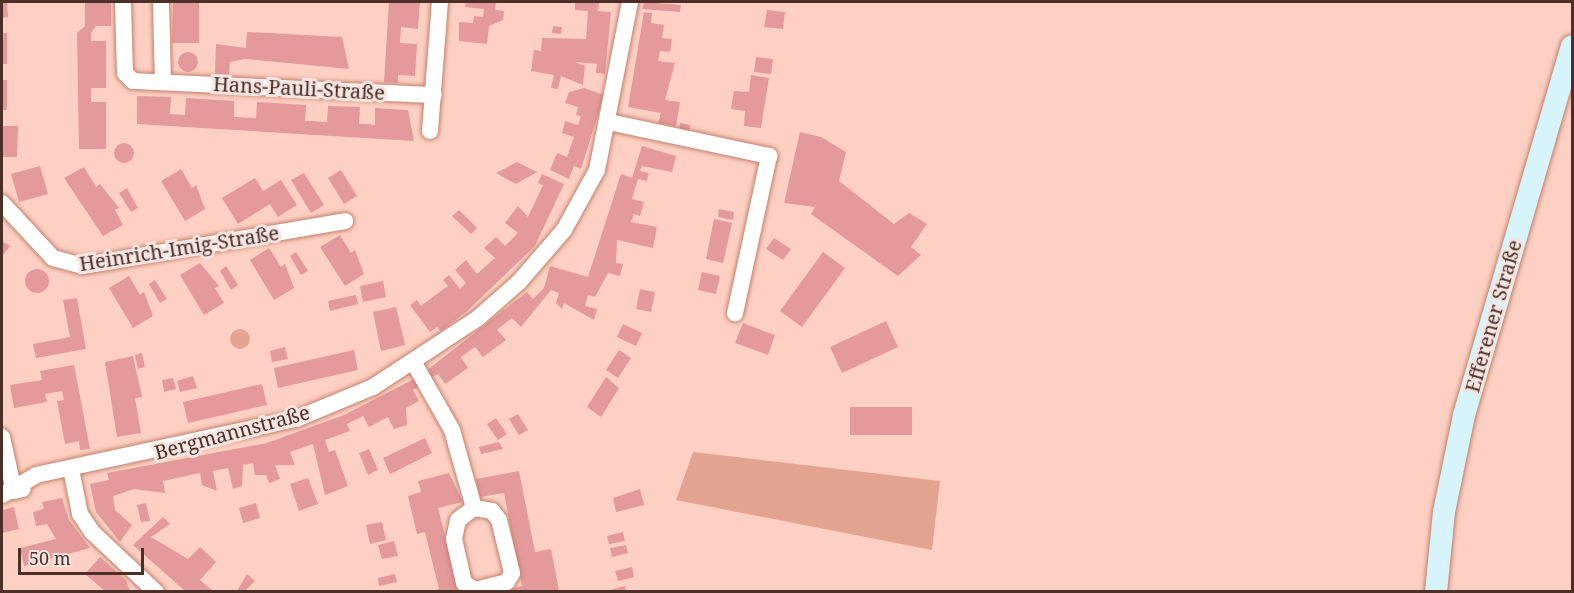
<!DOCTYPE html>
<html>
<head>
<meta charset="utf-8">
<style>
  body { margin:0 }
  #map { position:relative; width:1574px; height:593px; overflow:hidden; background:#fdd0c3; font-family:"Noto Serif",serif }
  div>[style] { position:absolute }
  .green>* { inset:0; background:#e3a391 }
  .round { border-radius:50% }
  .building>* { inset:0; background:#e4999b }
  .roads { filter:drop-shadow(0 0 2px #c4806c) drop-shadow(0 0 2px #c4806c) }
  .street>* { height:16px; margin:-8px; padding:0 8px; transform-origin:8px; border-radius:8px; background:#fff }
  .secondary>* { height:22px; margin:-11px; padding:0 11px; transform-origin:11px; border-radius:11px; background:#d7f4fb }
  span { translate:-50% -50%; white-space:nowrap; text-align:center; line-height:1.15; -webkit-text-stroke:6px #f5e5e1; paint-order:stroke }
  .street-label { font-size:20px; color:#4c2f27 }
  .frame { position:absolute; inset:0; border:3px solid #4c2f27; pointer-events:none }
  .scale { position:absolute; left:18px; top:548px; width:126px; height:27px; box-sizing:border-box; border:3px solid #4c2f27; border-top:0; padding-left:8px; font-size:18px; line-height:21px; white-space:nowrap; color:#4c2f27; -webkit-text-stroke:4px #f5e5e1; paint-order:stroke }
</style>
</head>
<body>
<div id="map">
  <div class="green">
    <i class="round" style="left:230px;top:329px;width:20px;height:20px"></i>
    <i style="clip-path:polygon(693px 452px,940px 481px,932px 550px,676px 500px)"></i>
  </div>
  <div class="building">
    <i style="clip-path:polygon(2px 2px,7px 2px,8px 17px,2px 18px)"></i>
    <i style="clip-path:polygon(85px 2px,111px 2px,111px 26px,96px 26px,91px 33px,91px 41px,106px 41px,106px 88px,91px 88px,91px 102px,106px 102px,106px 149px,79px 149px,77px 33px,85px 26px)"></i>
    <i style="clip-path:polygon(173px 2px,199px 2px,199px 43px,172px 43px)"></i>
    <i style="clip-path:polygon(389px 2px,420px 2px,418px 29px,401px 27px,400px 43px,417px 44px,415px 76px,398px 75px,398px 83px,384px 82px)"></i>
    <i style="clip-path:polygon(466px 2px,496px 2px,495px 10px,504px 11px,503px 20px,489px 26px,487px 44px,459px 41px,459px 22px,473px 23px,474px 16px,483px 17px,484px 9px,465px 7px)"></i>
    <i style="clip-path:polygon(575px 2px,599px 3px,598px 11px,611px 12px,605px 74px,596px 73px,597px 64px,575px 62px,585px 66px,583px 85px,561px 76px,558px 89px,551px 88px,554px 75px,531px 71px,534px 50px,541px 51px,542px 38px,586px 39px,588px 11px,575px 10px)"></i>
    <i style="clip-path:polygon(644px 2px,681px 5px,680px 12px,642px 9px)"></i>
    <i style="clip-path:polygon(767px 10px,785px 12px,783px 29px,764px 27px)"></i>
    <i style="clip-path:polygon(644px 12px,652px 13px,651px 23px,664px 25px,662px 38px,672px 39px,670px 52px,660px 51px,658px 61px,675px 63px,665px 100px,680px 102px,676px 126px,658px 123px,661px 113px,628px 107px)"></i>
    <i style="clip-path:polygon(553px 26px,562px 27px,561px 34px,552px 33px)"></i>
    <i style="clip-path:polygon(247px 32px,342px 37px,349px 69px,245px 59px,230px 62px,229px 75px,215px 74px,216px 44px,246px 48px)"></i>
    <i style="clip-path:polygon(2px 33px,7px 33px,7px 64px,2px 64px)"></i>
    <i class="round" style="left:178px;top:52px;width:20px;height:20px"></i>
    <i style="clip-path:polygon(756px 57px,773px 59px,771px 74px,754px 72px)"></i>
    <i style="clip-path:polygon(751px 75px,769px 78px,761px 128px,744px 126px,745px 111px,731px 109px,734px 91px,749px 92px)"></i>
    <i style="clip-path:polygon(2px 80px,7px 80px,7px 110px,2px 110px)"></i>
    <i style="clip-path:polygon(584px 88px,604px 95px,581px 169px,574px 166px,569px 179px,550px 170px,557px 153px,567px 157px,574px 137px,562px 133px,565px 121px,578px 125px,581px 116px,576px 115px,578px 107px,565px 103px,569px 92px)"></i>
    <i style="clip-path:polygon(137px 96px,171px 97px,170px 114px,185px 115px,186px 98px,234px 101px,234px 117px,256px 118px,257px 102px,306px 105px,305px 121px,312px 121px,327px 122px,328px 106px,360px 107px,359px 124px,367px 124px,375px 125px,375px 108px,408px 110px,414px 141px,137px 124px)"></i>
    <i style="clip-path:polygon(680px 123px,690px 125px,689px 135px,679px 134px)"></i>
    <i style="clip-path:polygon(2px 126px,18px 126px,17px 157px,2px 157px)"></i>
    <i style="clip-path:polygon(800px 132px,821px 137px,846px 152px,839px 181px,894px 224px,909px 213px,927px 224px,911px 247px,921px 255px,898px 276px,811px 214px,815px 207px,784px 203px)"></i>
    <i class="round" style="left:114px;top:143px;width:20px;height:20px"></i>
    <i style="clip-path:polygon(642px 146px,676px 156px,672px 172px,642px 166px,640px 171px,649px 173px,647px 181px,638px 179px,632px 199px,644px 202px,640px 216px,634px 214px,631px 222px,657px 227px,653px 248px,617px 240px,616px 263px,623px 264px,620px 276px,608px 273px,595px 297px,588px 295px,585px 306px,597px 309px,594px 320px,564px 303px,562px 309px,556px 303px,559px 293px,551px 290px,521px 327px,512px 318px,497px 330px,506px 340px,483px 357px,475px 347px,461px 357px,468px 368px,445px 384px,438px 374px,430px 378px,426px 371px,527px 292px,533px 299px,544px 288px,550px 266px,588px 277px,621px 174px,632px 178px)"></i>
    <i style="clip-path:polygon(517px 162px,537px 172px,516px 184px,496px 173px)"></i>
    <i style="clip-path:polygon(40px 166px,48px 194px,19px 202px,11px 174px)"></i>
    <i style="clip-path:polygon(84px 167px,96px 187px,100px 184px,119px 208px,115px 210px,123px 225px,103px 236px,64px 178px)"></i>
    <i style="clip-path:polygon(181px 169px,192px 188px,196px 185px,205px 209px,185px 221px,161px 181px)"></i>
    <i style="clip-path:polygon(341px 170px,357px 196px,344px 204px,328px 178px)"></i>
    <i style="clip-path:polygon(304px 173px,324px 205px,311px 213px,291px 180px)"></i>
    <i style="clip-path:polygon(542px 174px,564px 184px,535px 246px,467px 311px,441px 331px,437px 327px,430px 332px,410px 305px,417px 300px,421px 306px,434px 296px,448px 286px,443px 280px,449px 275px,460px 289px,466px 283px,455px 270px,466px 260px,477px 274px,495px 258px,484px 248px,496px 237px,505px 246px,518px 233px,505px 223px,518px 206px,528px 217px,543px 185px,538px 183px)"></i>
    <i style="clip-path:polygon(255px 178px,263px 191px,281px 180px,297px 205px,278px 217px,270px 204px,238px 224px,222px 198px)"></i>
    <i style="clip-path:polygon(127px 188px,138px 208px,131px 212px,119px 193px)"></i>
    <i style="clip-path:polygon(719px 209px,734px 212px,733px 220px,718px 217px)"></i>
    <i style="clip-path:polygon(459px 210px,477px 228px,471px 234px,452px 216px)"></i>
    <i style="clip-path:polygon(714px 219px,732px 223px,723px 263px,706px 259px)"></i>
    <i style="clip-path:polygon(340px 235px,351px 253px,355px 250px,364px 274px,345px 286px,320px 247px)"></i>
    <i style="clip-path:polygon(774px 238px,791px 249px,783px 260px,766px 249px)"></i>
    <i style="clip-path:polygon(2px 241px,10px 246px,2px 256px)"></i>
    <i style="clip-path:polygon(269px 248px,281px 267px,285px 264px,294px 288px,274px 300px,250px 260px)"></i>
    <i style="clip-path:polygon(296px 252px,308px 271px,301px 275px,290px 256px)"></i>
    <i style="clip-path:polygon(823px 252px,845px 268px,802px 327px,780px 311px)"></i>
    <i style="clip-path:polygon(200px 263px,219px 286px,215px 288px,224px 303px,204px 315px,180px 275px)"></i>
    <i style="clip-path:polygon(226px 266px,238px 285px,231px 290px,220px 271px)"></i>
    <i class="round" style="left:25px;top:269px;width:24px;height:24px"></i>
    <i style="clip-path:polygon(702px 272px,720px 276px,716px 294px,698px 290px)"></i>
    <i style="clip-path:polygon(129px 276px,140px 295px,144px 292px,153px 316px,133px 328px,109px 288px)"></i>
    <i style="clip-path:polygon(155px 280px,167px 299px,160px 303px,149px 284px)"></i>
    <i style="clip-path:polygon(383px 281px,386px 297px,363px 302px,360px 286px)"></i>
    <i style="clip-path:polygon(640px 289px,655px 292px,651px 312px,636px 309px)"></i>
    <i style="clip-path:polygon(356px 295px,358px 304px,330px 311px,328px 301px)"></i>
    <i style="clip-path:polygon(77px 298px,86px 349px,36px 358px,33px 344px,70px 337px,63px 300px)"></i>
    <i style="clip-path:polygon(396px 307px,405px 345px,381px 351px,373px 312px)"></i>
    <i style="clip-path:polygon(886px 321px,898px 347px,842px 373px,830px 347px)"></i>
    <i style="clip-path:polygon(743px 323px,775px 335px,768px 355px,735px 343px)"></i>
    <i style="clip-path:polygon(623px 324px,642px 333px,636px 346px,617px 337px)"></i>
    <i style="clip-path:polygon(285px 347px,288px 359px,272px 362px,270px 351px)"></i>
    <i style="clip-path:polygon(354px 350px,358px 370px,278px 388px,274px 368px)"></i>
    <i style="clip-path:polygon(619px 350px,631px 358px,618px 378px,606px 370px)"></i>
    <i style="clip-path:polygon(142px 353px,145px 367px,138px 369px,135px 355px)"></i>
    <i style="clip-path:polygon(133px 356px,142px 397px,135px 398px,141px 433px,117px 437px,105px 362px)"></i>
    <i style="clip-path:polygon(74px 365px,90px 449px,80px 450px,79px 441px,65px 444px,57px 401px,64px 400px,62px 391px,45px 394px,47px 402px,14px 408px,10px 385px,42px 380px,40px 371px)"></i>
    <i style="clip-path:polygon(193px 376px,197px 388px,180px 392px,177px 381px)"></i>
    <i style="clip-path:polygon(606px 377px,619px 388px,601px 417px,587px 407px)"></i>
    <i style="clip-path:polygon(173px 378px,176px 389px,164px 392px,162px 380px)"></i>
    <i style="clip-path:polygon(416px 378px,421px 385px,413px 390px,419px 401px,406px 408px,407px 425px,394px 429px,388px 417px,369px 427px,363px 416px,347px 424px,350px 431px,325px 440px,329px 452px,335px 450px,348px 486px,325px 495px,313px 444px,290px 452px,295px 465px,275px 465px,280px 479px,269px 483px,266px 475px,255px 475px,253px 463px,243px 465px,242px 486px,233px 489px,228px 468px,213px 471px,217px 491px,202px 485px,200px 473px,163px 481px,165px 493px,134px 489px,113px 496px,115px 510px,132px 525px,120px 542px,96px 512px,90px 484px,109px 480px,107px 473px,267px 443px,344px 415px)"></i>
    <i style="clip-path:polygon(262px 384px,267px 405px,188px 423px,183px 402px)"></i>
    <i style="clip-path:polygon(850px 407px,912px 407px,912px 435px,850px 435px)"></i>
    <i style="clip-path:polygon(518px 414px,528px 430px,519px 435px,509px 419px)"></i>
    <i style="clip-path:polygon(496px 418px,507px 434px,498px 440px,487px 424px)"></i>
    <i style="clip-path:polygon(425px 438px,432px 453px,390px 474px,383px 458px)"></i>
    <i style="clip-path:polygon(499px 442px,503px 449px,481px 454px,479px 447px)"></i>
    <i style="clip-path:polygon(369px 449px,378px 470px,368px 475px,359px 453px)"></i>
    <i style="clip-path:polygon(519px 471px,535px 552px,551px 549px,559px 591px,502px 591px,522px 586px,504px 493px,480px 497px,476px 479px)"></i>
    <i style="clip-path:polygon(449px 473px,463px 502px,438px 508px,459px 591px,432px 591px,439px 589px,425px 532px,417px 534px,408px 496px,421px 492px,418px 481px)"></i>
    <i style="clip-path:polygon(308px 478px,318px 504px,299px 511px,290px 484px)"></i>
    <i style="clip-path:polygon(640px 489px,644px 505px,616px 512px,613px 498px)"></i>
    <i style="clip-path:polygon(62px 498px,69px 520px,90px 548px,24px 566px,20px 548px,56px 539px,47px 524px,36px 526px,33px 512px,44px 509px,42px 502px)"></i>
    <i style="clip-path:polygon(146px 503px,150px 521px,141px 522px,137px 505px)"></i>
    <i style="clip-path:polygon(256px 503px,260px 518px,243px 523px,239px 508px)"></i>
    <i style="clip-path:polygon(14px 507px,19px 529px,2px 533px,2px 510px)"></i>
    <i style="clip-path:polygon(163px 517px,170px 524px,151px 537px,188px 559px,200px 547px,216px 562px,200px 580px,213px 591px,185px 591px,133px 545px)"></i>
    <i style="clip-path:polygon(382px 522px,386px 540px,370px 544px,366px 525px)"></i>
    <i style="clip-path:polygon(623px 532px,625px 541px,609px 544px,607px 536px)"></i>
    <i style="clip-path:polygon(394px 541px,398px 556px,382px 559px,378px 545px)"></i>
    <i style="clip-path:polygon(626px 545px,628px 553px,612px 557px,610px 548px)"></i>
    <i style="clip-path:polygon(100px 557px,126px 580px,130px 591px,105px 591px,85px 574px)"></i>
    <i style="clip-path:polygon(632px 567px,634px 577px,618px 581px,615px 571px)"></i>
    <i style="clip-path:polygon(247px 574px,255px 581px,245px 591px,237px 591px)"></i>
    <i style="clip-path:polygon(395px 574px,397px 582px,379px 586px,378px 578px)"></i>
    <i style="clip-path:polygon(625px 586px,626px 591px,606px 591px)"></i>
  </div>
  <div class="roads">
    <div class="street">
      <i style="left:123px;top:2px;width:71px;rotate:88.4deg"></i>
      <i style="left:125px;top:73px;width:11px;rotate:45deg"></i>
      <i style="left:133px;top:81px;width:301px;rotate:2.7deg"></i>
      <i style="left:161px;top:2px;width:80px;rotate:88.6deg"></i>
      <i style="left:609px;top:122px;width:164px;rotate:12deg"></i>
      <i style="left:769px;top:156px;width:161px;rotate:102.2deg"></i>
      <i style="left:430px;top:131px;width:129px;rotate:-85.6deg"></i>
      <i style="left:2px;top:203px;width:75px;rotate:47.2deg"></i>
      <i style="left:53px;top:258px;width:30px;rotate:15deg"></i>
      <i style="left:82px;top:266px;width:267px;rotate:-9.7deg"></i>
      <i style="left:414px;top:363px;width:77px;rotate:60.4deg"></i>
      <i style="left:452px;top:430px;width:81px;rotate:74.2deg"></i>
      <i style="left:2px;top:437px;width:55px;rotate:77.5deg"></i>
      <i style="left:14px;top:491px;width:9px;rotate:-13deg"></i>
      <i style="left:71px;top:469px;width:46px;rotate:78.7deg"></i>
      <i style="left:80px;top:514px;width:22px;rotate:56deg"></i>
      <i style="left:92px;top:532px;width:88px;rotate:43.2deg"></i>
      <i style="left:2px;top:495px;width:39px;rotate:-30deg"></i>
      <i style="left:36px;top:475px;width:266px;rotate:-12.2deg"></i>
      <i style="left:296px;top:419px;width:83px;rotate:-22.6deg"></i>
      <i style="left:373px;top:387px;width:126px;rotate:-33.3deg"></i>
      <i style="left:478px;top:318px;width:55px;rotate:-41.3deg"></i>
      <i style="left:519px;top:282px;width:69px;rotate:-49.1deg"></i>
      <i style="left:564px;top:230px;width:68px;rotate:-61.2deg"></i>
      <i style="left:597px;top:170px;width:171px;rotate:-78.9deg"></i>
      <i style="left:474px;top:508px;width:18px;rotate:9deg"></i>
      <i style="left:492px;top:511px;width:11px;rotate:52deg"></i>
      <i style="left:499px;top:520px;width:55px;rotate:76.2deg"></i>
      <i style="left:512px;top:573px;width:10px;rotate:119deg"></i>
      <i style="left:507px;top:582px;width:33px;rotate:166deg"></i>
      <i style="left:475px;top:590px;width:13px;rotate:-148deg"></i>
      <i style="left:464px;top:583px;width:45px;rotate:-102.8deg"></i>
      <i style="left:454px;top:539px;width:19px;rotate:-78deg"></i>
      <i style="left:458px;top:520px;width:20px;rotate:-37deg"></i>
    </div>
    <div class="secondary">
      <i style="left:1436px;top:592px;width:80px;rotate:-84.3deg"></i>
      <i style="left:1444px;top:512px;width:99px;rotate:-78.3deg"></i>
      <i style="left:1464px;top:415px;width:384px;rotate:-73.7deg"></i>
    </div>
  </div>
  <div class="street-label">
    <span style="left:299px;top:88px;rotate:3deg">Hans-Pauli-Straße</span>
    <span style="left:179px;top:248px;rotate:-9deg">Heinrich-Imig-Straße</span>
    <span style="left:1493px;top:316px;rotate:-74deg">Efferener Straße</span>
    <span style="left:232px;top:432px;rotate:-15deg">Bergmannstraße</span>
  </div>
  <div class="frame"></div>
  <div class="scale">50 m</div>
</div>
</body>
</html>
